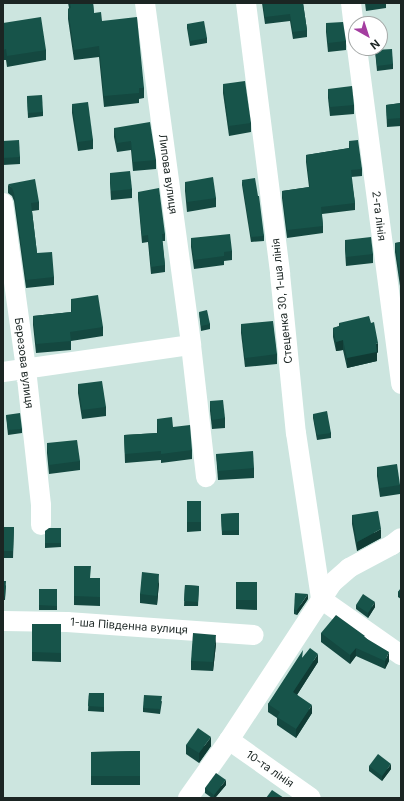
<!DOCTYPE html>
<html>
<head>
<meta charset="utf-8">
<style>
  body { margin:0 }
  #map { position:relative; width:404px; height:801px; overflow:hidden; background:#cce5df; font-family:Inter,sans-serif }
  div>[style] { position:absolute }
  .minor>* { height:20px; margin:-10px; padding:0 10px; transform-origin:10px; border-radius:10px; background:#fff }
  .wall>* { inset:0; background:#144840 }
  .shaded-wall>* { inset:0; background:#103b34 }
  .building>* { inset:0; background:#17544a }
  span { translate:-50% -50%; white-space:nowrap; text-align:center; line-height:1.15; -webkit-text-stroke:4px #fff; paint-order:stroke }
  .street-label { font-size:11px; color:#1b2523 }
  .frame { position:absolute; inset:0; border:4px solid #1b2523; pointer-events:none }
  .north { position:absolute; left:348px; top:16px; width:40px; height:40px; box-sizing:border-box; background:#fff; border:1px solid #a4a8a7; border-radius:50%; rotate:141deg; font-size:11px; font-weight:700; line-height:16px; text-align:center; color:#1b2523 }
  .north::after { content:''; display:block; margin:auto; width:14px; height:18px; background:#a43da0; clip-path:polygon(50% 0,100% 100%,50% 72%,0 100%) }
</style>
</head>
<body>
<div id="map">
  <div class="minor">
    <i style="left:145px;top:3px;width:345px;rotate:82.3deg"></i>
    <i style="left:191px;top:345px;width:133px;rotate:83.5deg"></i>
    <i style="left:246px;top:3px;width:273px;rotate:82.8deg"></i>
    <i style="left:280px;top:274px;width:160px;rotate:84.3deg"></i>
    <i style="left:296px;top:433px;width:168px;rotate:81.4deg"></i>
    <i style="left:351px;top:3px;width:38px;rotate:83deg"></i>
    <i style="left:357px;top:48px;width:339px;rotate:82.5deg"></i>
    <i style="left:3px;top:203px;width:168px;rotate:82.1deg"></i>
    <i style="left:26px;top:369px;width:137px;rotate:83.7deg"></i>
    <i style="left:41px;top:505px;width:20px;rotate:90deg"></i>
    <i style="left:3px;top:372px;width:190px;rotate:-8.2deg"></i>
    <i style="left:321px;top:599px;width:98px;rotate:35deg"></i>
    <i style="left:3px;top:621px;width:64px;rotate:0.9deg"></i>
    <i style="left:67px;top:622px;width:187px;rotate:4deg"></i>
    <i style="left:229px;top:740px;width:100px;rotate:35.3deg"></i>
    <i style="left:188px;top:798px;width:71px;rotate:-54.7deg"></i>
    <i style="left:229px;top:740px;width:188px;rotate:-56.7deg"></i>
    <i style="left:332px;top:583px;width:23px;rotate:-41deg"></i>
    <i style="left:349px;top:568px;width:49px;rotate:-28.1deg"></i>
    <i style="left:392px;top:545px;width:11px;rotate:-38deg"></i>
  </div>
  <div class="wall">
    <i style="clip-path:polygon(68px 3px,93px 3px,94px 13px,102px 21px,144px 88px,144px 98px,139px 99px,139px 103px,104px 107px,99px 57px,74px 60px,68px 19px,68px 9px,69px 8px)"></i>
    <i style="clip-path:polygon(262px 3px,303px 3px,307px 30px,307px 37px,293px 39px,290px 21px,265px 24px)"></i>
    <i style="clip-path:polygon(365px 3px,386px 3px,386px 8px,366px 11px)"></i>
    <i style="clip-path:polygon(3px 23px,46px 50px,46px 60px,7px 67px,6px 60px,3px 60px)"></i>
    <i style="clip-path:polygon(326px 23px,346px 41px,346px 50px,328px 52px,326px 32px)"></i>
    <i style="clip-path:polygon(187px 24px,207px 38px,207px 43px,190px 46px,187px 28px)"></i>
    <i style="clip-path:polygon(375px 50px,393px 64px,393px 69px,377px 71px)"></i>
    <i style="clip-path:polygon(223px 84px,251px 123px,251px 132px,229px 136px,223px 93px)"></i>
    <i style="clip-path:polygon(328px 89px,354px 105px,354px 114px,330px 116px,328px 98px)"></i>
    <i style="clip-path:polygon(27px 96px,43px 112px,43px 116px,28px 118px)"></i>
    <i style="clip-path:polygon(401px 103px,401px 126px,387px 127px,386px 105px)"></i>
    <i style="clip-path:polygon(72px 104px,93px 140px,93px 149px,78px 151px,72px 113px)"></i>
    <i style="clip-path:polygon(114px 128px,156px 160px,156px 169px,133px 171px,131px 150px,117px 152px,114px 137px)"></i>
    <i style="clip-path:polygon(3px 141px,20px 157px,20px 164px,3px 165px)"></i>
    <i style="clip-path:polygon(349px 141px,362px 169px,362px 176px,351px 177px,355px 203px,355px 210px,322px 214px,323px 226px,323px 233px,287px 238px,282px 198px,282px 191px,309px 187px,306px 162px,306px 155px,349px 148px)"></i>
    <i style="clip-path:polygon(110px 173px,132px 189px,132px 198px,111px 200px,110px 183px)"></i>
    <i style="clip-path:polygon(242px 180px,264px 236px,264px 241px,251px 242px,242px 185px)"></i>
    <i style="clip-path:polygon(185px 182px,216px 198px,216px 207px,187px 212px,185px 191px)"></i>
    <i style="clip-path:polygon(8px 185px,39px 202px,39px 210px,32px 211px,37px 253px,54px 277px,54px 285px,26px 288px,14px 201px,12px 196px,8px 193px)"></i>
    <i style="clip-path:polygon(138px 192px,165px 234px,165px 241px,162px 241px,165px 265px,165px 272px,151px 274px,148px 242px,142px 243px,138px 198px)"></i>
    <i style="clip-path:polygon(191px 238px,232px 251px,232px 260px,224px 261px,224px 265px,194px 269px,191px 247px)"></i>
    <i style="clip-path:polygon(345px 240px,373px 254px,373px 263px,346px 266px,345px 249px)"></i>
    <i style="clip-path:polygon(401px 242px,401px 286px,400px 286px,395px 252px,395px 243px)"></i>
    <i style="clip-path:polygon(71px 299px,103px 327px,103px 336px,71px 341px,71px 350px,36px 353px,33px 325px,33px 316px,71px 312px)"></i>
    <i style="clip-path:polygon(199px 312px,210px 324px,210px 329px,201px 331px)"></i>
    <i style="clip-path:polygon(339px 323px,378px 352px,377px 353px,377px 361px,347px 368px,343px 350px,336px 351px,333px 337px,333px 328px,339px 326px)"></i>
    <i style="clip-path:polygon(241px 324px,277px 354px,277px 364px,245px 367px,241px 333px)"></i>
    <i style="clip-path:polygon(78px 384px,106px 407px,106px 416px,82px 419px,78px 393px)"></i>
    <i style="clip-path:polygon(210px 401px,225px 418px,225px 428px,212px 429px,210px 411px)"></i>
    <i style="clip-path:polygon(313px 414px,331px 433px,331px 438px,317px 440px,313px 418px)"></i>
    <i style="clip-path:polygon(6px 415px,22px 429px,22px 433px,8px 435px)"></i>
    <i style="clip-path:polygon(157px 419px,173px 427px,192px 450px,192px 459px,161px 463px,161px 460px,125px 463px,124px 435px,157px 433px)"></i>
    <i style="clip-path:polygon(47px 443px,80px 461px,80px 470px,49px 474px,47px 453px)"></i>
    <i style="clip-path:polygon(216px 454px,254px 468px,254px 478px,218px 480px)"></i>
    <i style="clip-path:polygon(377px 467px,400px 485px,400px 494px,380px 497px,377px 476px)"></i>
    <i style="clip-path:polygon(201px 501px,201px 531px,187px 532px,187px 522px)"></i>
    <i style="clip-path:polygon(239px 513px,239px 535px,222px 535px,221px 514px)"></i>
    <i style="clip-path:polygon(352px 515px,381px 538px,357px 551px,352px 524px)"></i>
    <i style="clip-path:polygon(3px 527px,14px 527px,13px 558px,3px 558px)"></i>
    <i style="clip-path:polygon(61px 528px,61px 547px,45px 548px,45px 531px)"></i>
    <i style="clip-path:polygon(74px 566px,90px 578px,100px 587px,100px 606px,74px 605px)"></i>
    <i style="clip-path:polygon(3px 581px,6px 586px,5px 600px,3px 600px)"></i>
    <i style="clip-path:polygon(236px 582px,257px 582px,257px 610px,236px 609px)"></i>
    <i style="clip-path:polygon(159px 583px,157px 605px,140px 603px,140px 594px)"></i>
    <i style="clip-path:polygon(185px 585px,199px 586px,198px 606px,184px 606px)"></i>
    <i style="clip-path:polygon(401px 588px,401px 599px,398px 597px,398px 592px)"></i>
    <i style="clip-path:polygon(57px 589px,57px 610px,39px 610px,39px 605px)"></i>
    <i style="clip-path:polygon(308px 599px,297px 615px,294px 614px,294px 610px)"></i>
    <i style="clip-path:polygon(356px 605px,375px 607px,368px 618px,356px 609px)"></i>
    <i style="clip-path:polygon(32px 624px,61px 624px,61px 662px,32px 661px)"></i>
    <i style="clip-path:polygon(321px 633px,365px 637px,389px 661px,385px 669px,356px 656px,350px 664px,321px 642px)"></i>
    <i style="clip-path:polygon(216px 644px,213px 671px,191px 670px,191px 661px)"></i>
    <i style="clip-path:polygon(303px 657px,318px 662px,297px 695px,312px 713px,296px 738px,277px 725px,277px 718px,268px 712px,268px 704px)"></i>
    <i style="clip-path:polygon(89px 693px,104px 693px,104px 712px,88px 711px)"></i>
    <i style="clip-path:polygon(162px 701px,160px 714px,143px 712px,143px 708px)"></i>
    <i style="clip-path:polygon(186px 745px,211px 746px,199px 763px,186px 754px)"></i>
    <i style="clip-path:polygon(140px 751px,140px 785px,91px 785px,91px 752px)"></i>
    <i style="clip-path:polygon(369px 766px,391px 769px,382px 781px,369px 771px)"></i>
    <i style="clip-path:polygon(226px 785px,215px 798px,212px 798px,205px 793px,205px 788px)"></i>
  </div>
  <div class="shaded-wall">
    <i style="clip-path:polygon(343px 340px,343px 350px,336px 351px,336px 342px)"></i>
    <i style="clip-path:polygon(378px 343px,378px 352px,377px 353px,377px 361px,347px 368px,347px 358px,376px 344px)"></i>
    <i style="clip-path:polygon(381px 529px,381px 538px,357px 551px,357px 542px)"></i>
    <i style="clip-path:polygon(159px 574px,159px 583px,157px 605px,157px 596px)"></i>
    <i style="clip-path:polygon(308px 594px,308px 599px,297px 615px,297px 610px)"></i>
    <i style="clip-path:polygon(375px 602px,375px 607px,368px 618px,368px 613px)"></i>
    <i style="clip-path:polygon(216px 635px,216px 644px,213px 671px,213px 662px)"></i>
    <i style="clip-path:polygon(356px 648px,356px 656px,350px 664px,350px 655px)"></i>
    <i style="clip-path:polygon(389px 652px,389px 661px,385px 669px,385px 661px)"></i>
    <i style="clip-path:polygon(318px 654px,318px 662px,293px 701px,293px 692px)"></i>
    <i style="clip-path:polygon(312px 705px,312px 713px,296px 738px,296px 729px)"></i>
    <i style="clip-path:polygon(211px 737px,211px 746px,199px 763px,199px 753px)"></i>
    <i style="clip-path:polygon(391px 764px,391px 769px,382px 781px,382px 776px)"></i>
    <i style="clip-path:polygon(226px 780px,226px 785px,215px 798px,214px 798px,214px 795px)"></i>
  </div>
  <div class="building">
    <i style="clip-path:polygon(70px 3px,93px 3px,94px 13px,101px 12px,102px 21px,137px 17px,144px 88px,139px 88px,139px 93px,104px 96px,99px 46px,74px 50px,68px 9px,71px 8px)"></i>
    <i style="clip-path:polygon(263px 3px,303px 3px,307px 30px,293px 32px,290px 14px,265px 17px)"></i>
    <i style="clip-path:polygon(41px 17px,46px 50px,7px 56px,6px 49px,3px 50px,3px 23px)"></i>
    <i style="clip-path:polygon(204px 21px,207px 38px,190px 41px,187px 24px)"></i>
    <i style="clip-path:polygon(343px 22px,346px 41px,328px 43px,326px 23px)"></i>
    <i style="clip-path:polygon(392px 49px,393px 64px,377px 66px,375px 50px)"></i>
    <i style="clip-path:polygon(245px 81px,251px 123px,229px 126px,223px 84px)"></i>
    <i style="clip-path:polygon(352px 86px,354px 105px,330px 107px,328px 89px)"></i>
    <i style="clip-path:polygon(42px 95px,43px 112px,28px 113px,27px 96px)"></i>
    <i style="clip-path:polygon(88px 102px,93px 140px,78px 142px,72px 104px)"></i>
    <i style="clip-path:polygon(401px 103px,401px 118px,387px 119px,386px 105px)"></i>
    <i style="clip-path:polygon(150px 122px,156px 160px,133px 162px,131px 141px,117px 143px,114px 128px)"></i>
    <i style="clip-path:polygon(19px 140px,20px 157px,3px 158px,3px 141px)"></i>
    <i style="clip-path:polygon(358px 140px,362px 169px,351px 170px,355px 203px,321px 207px,323px 226px,287px 230px,282px 191px,310px 187px,306px 155px,350px 148px,349px 141px)"></i>
    <i style="clip-path:polygon(130px 171px,132px 189px,111px 191px,110px 173px)"></i>
    <i style="clip-path:polygon(213px 177px,216px 198px,187px 202px,185px 182px)"></i>
    <i style="clip-path:polygon(255px 178px,258px 196px,259px 196px,264px 236px,251px 237px,242px 180px)"></i>
    <i style="clip-path:polygon(35px 179px,39px 202px,31px 203px,37px 253px,52px 252px,54px 277px,26px 280px,14px 193px,12px 188px,8px 185px,9px 184px)"></i>
    <i style="clip-path:polygon(159px 188px,165px 234px,162px 234px,165px 265px,151px 267px,148px 235px,142px 236px,138px 192px)"></i>
    <i style="clip-path:polygon(230px 234px,232px 251px,224px 252px,224px 256px,194px 260px,191px 238px)"></i>
    <i style="clip-path:polygon(371px 237px,373px 254px,346px 257px,345px 240px)"></i>
    <i style="clip-path:polygon(401px 242px,401px 277px,400px 277px,395px 243px)"></i>
    <i style="clip-path:polygon(98px 295px,103px 327px,70px 332px,71px 341px,36px 344px,33px 316px,72px 312px,71px 299px)"></i>
    <i style="clip-path:polygon(207px 310px,210px 324px,201px 326px,199px 312px)"></i>
    <i style="clip-path:polygon(369px 316px,371px 323px,374px 322px,378px 343px,376px 344px,377px 352px,347px 358px,343px 340px,336px 342px,333px 328px,340px 326px,339px 323px)"></i>
    <i style="clip-path:polygon(273px 321px,277px 354px,245px 358px,241px 324px)"></i>
    <i style="clip-path:polygon(102px 381px,106px 407px,82px 410px,78px 384px)"></i>
    <i style="clip-path:polygon(223px 400px,225px 418px,212px 420px,210px 401px)"></i>
    <i style="clip-path:polygon(327px 411px,331px 433px,317px 435px,313px 414px)"></i>
    <i style="clip-path:polygon(20px 413px,22px 429px,8px 430px,6px 415px)"></i>
    <i style="clip-path:polygon(172px 417px,173px 427px,190px 425px,192px 450px,161px 454px,161px 451px,125px 454px,124px 435px,158px 433px,157px 419px)"></i>
    <i style="clip-path:polygon(77px 440px,80px 461px,49px 465px,47px 443px)"></i>
    <i style="clip-path:polygon(253px 451px,254px 468px,218px 471px,216px 454px)"></i>
    <i style="clip-path:polygon(397px 464px,400px 485px,380px 488px,377px 467px)"></i>
    <i style="clip-path:polygon(187px 501px,201px 501px,201px 522px,187px 522px)"></i>
    <i style="clip-path:polygon(378px 511px,381px 529px,357px 542px,352px 515px)"></i>
    <i style="clip-path:polygon(239px 513px,239px 530px,222px 531px,221px 514px)"></i>
    <i style="clip-path:polygon(3px 527px,14px 527px,13px 551px,3px 551px)"></i>
    <i style="clip-path:polygon(49px 528px,61px 528px,61px 543px,45px 543px,45px 531px)"></i>
    <i style="clip-path:polygon(74px 566px,91px 566px,90px 578px,100px 578px,100px 597px,74px 596px)"></i>
    <i style="clip-path:polygon(142px 572px,159px 574px,157px 596px,140px 594px)"></i>
    <i style="clip-path:polygon(3px 581px,6px 581px,5px 596px,3px 595px)"></i>
    <i style="clip-path:polygon(236px 582px,257px 582px,257px 600px,236px 600px)"></i>
    <i style="clip-path:polygon(185px 585px,199px 586px,198px 602px,184px 601px)"></i>
    <i style="clip-path:polygon(401px 588px,401px 594px,398px 592px)"></i>
    <i style="clip-path:polygon(39px 589px,57px 589px,57px 606px,39px 605px)"></i>
    <i style="clip-path:polygon(295px 593px,308px 594px,297px 610px,294px 610px)"></i>
    <i style="clip-path:polygon(363px 594px,375px 602px,368px 613px,356px 605px)"></i>
    <i style="clip-path:polygon(336px 615px,365px 636px,364px 637px,389px 652px,385px 661px,356px 648px,350px 655px,321px 633px)"></i>
    <i style="clip-path:polygon(32px 624px,61px 624px,61px 653px,32px 652px)"></i>
    <i style="clip-path:polygon(193px 633px,216px 635px,213px 662px,191px 661px)"></i>
    <i style="clip-path:polygon(310px 648px,318px 654px,293px 692px,312px 705px,296px 729px,277px 717px,280px 712px,268px 704px,303px 650px,302px 658px)"></i>
    <i style="clip-path:polygon(89px 693px,104px 693px,104px 707px,88px 706px)"></i>
    <i style="clip-path:polygon(144px 695px,162px 696px,160px 709px,143px 708px)"></i>
    <i style="clip-path:polygon(198px 728px,211px 737px,199px 753px,186px 745px)"></i>
    <i style="clip-path:polygon(140px 751px,140px 776px,91px 776px,91px 752px)"></i>
    <i style="clip-path:polygon(378px 754px,391px 764px,382px 776px,369px 766px)"></i>
    <i style="clip-path:polygon(216px 773px,226px 780px,214px 795px,205px 788px)"></i>
    <i style="clip-path:polygon(272px 790px,284px 798px,266px 798px)"></i>
  </div>
  <div class="street-label">
    <span style="left:168px;top:174px;rotate:82deg">Липова вулиця</span>
    <span style="left:379px;top:216px;rotate:83deg">2-га лінія</span>
    <span style="left:282px;top:301px;rotate:-96deg">Стеценка 30, 1-ша лінія</span>
    <span style="left:24px;top:363px;rotate:83deg">Березова вулиця</span>
    <span style="left:129px;top:626px;rotate:4deg">1-ша Південна вулиця</span>
    <span style="left:270px;top:769px;rotate:35deg">10-та лінія</span>
  </div>
  <div class="frame"></div>
  <div class="north">N</div>
</div>
</body>
</html>
